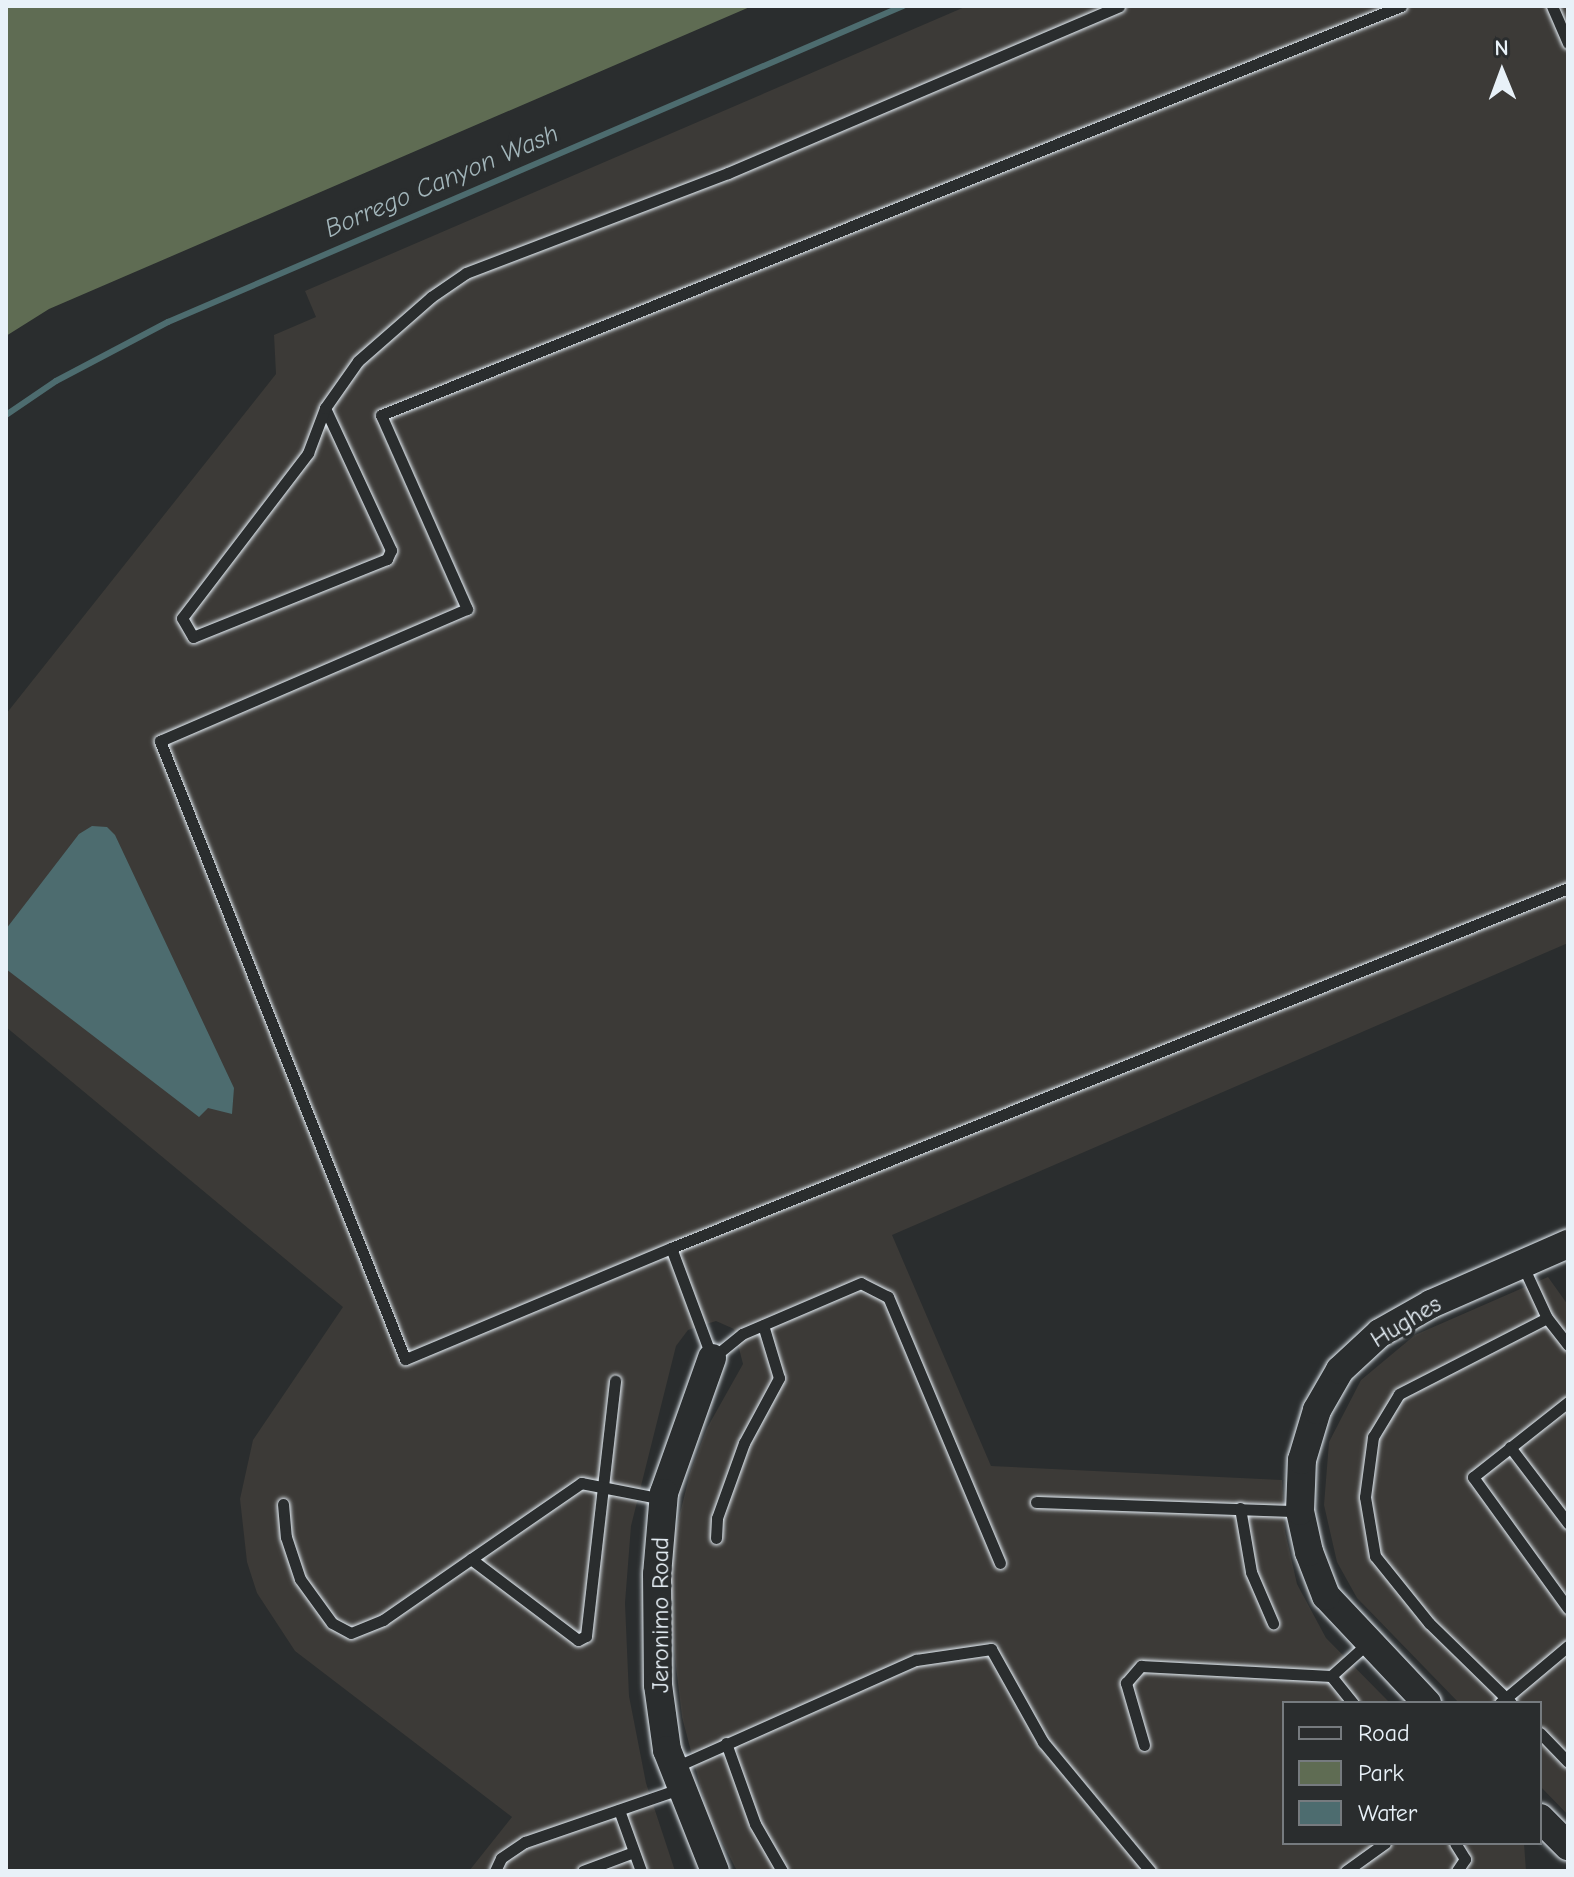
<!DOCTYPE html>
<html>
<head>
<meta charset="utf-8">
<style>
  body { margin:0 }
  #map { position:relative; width:1574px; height:1877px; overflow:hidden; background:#2a2d2e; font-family:"Comic Neue",sans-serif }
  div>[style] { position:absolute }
  .built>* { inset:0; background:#3c3a37 }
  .green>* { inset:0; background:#5f6c53 }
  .water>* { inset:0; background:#4d6c6f }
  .stream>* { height:6px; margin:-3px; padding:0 3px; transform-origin:3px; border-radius:3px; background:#4d6c6f }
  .roads { filter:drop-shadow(0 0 2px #e8f1f8) drop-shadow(0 0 2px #e8f1f8) }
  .service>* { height:11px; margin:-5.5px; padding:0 5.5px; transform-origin:5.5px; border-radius:5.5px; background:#2a2d2e }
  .tertiary>* { height:28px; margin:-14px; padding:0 14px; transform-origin:14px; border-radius:14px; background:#2a2d2e }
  span { translate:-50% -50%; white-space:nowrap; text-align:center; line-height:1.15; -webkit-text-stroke:7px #2a2d2e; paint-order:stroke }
  .street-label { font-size:24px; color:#e8f1f8 }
  .water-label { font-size:26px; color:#a2b5ba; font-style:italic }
  .frame { position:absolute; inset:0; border:8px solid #e8f1f8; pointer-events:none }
  .legend { position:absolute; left:1282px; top:1701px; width:260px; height:144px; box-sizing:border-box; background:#2a2d2e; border:2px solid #767b7f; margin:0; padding:10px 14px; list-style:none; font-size:24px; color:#e8f1f8 }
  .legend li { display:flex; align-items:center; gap:16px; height:40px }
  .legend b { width:40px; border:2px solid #767b7f }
  .north { position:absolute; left:1462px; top:32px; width:80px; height:80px; -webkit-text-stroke:6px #2a2d2e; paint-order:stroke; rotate:359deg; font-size:22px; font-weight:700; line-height:32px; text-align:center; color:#e8f1f8 }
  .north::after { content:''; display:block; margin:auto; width:28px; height:36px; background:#e8f1f8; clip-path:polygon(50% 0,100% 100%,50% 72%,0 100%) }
</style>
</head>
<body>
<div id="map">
  <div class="built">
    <i style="clip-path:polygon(967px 6px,1568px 6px,1568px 943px,892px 1235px,991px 1466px,1282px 1480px,1285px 1531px,1297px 1584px,1326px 1638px,1390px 1703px,1284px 1703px,1284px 1843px,1524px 1843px,1526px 1871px,737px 1871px,707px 1812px,682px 1717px,671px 1624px,671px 1550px,690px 1473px,707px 1428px,743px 1364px,734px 1329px,716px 1321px,688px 1330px,676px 1346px,631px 1526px,625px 1603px,629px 1696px,646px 1783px,675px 1871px,469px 1871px,512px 1817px,295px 1651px,257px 1593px,247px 1562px,240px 1499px,253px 1440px,343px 1307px,6px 1027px,6px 714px,276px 374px,274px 335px,316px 317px,305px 291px)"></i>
    <i style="clip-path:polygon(1548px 1277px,1568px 1305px,1568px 1815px,1540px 1786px,1540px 1703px,1459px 1703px,1357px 1598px,1337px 1562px,1324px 1505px,1329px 1442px,1361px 1380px,1415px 1335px)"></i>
  </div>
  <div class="green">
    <i style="clip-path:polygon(6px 6px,752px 6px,49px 309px,6px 336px)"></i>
  </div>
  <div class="water">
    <i style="clip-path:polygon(92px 826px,107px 827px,115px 835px,234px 1088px,232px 1114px,208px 1108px,199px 1117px,6px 969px,6px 929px,79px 834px)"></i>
  </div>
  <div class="stream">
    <i style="left:6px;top:415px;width:60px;rotate:-34.2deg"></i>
    <i style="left:56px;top:381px;width:127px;rotate:-27.8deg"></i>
    <i style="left:168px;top:322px;width:800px;rotate:-23.26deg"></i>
  </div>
  <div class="roads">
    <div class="service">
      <i style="left:1552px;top:6px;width:40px;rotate:66.6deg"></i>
      <i style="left:325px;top:408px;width:157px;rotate:65.1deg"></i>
      <i style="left:391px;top:550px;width:10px;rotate:114deg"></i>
      <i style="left:387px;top:559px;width:209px;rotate:158.1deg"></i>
      <i style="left:193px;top:637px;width:22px;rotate:-120deg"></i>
      <i style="left:182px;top:618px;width:208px;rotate:-52.6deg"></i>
      <i style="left:308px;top:453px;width:48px;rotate:-69.3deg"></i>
      <i style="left:325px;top:408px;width:57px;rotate:-54.9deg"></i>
      <i style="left:358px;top:361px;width:97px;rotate:-41.2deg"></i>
      <i style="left:431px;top:297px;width:42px;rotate:-34.4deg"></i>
      <i style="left:466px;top:273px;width:280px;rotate:-20.9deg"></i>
      <i style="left:728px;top:173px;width:425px;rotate:-23.1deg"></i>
      <i style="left:671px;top:1248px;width:288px;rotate:157.3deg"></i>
      <i style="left:405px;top:1359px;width:665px;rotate:-111.63deg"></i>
      <i style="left:160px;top:741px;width:334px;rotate:-23.3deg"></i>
      <i style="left:467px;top:609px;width:212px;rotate:-113.9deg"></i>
      <i style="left:381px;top:415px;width:1099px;rotate:-21.85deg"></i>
      <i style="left:1522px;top:1264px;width:60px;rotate:65.2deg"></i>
      <i style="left:1547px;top:1318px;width:34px;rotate:52deg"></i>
      <i style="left:1568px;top:1402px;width:121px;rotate:141.7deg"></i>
      <i style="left:1473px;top:1477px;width:162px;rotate:54.1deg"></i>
      <i style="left:1510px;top:1447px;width:96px;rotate:52.7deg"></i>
      <i style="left:1036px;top:1502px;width:264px;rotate:2deg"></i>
      <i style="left:283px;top:1504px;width:33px;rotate:85deg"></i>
      <i style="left:286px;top:1537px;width:44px;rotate:71.6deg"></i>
      <i style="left:300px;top:1579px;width:54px;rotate:54deg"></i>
      <i style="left:332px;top:1623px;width:21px;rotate:28deg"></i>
      <i style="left:351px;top:1633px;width:35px;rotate:-22deg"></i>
      <i style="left:383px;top:1620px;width:107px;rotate:-34.7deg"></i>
      <i style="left:471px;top:1559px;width:134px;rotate:37.1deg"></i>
      <i style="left:578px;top:1640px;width:9px;rotate:-27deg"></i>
      <i style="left:586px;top:1636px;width:257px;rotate:-83.5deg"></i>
      <i style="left:1240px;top:1508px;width:65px;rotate:80.2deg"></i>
      <i style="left:1251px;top:1572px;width:56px;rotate:66.7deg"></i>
      <i style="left:716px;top:1538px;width:20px;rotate:-87deg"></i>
      <i style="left:717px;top:1518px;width:80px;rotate:-70.2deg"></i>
      <i style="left:744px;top:1443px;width:74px;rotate:-61.7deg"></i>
      <i style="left:779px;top:1378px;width:55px;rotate:-106.8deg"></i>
      <i style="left:471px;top:1559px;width:134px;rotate:-34.6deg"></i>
      <i style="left:581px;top:1483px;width:84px;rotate:11deg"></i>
      <i style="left:1000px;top:1563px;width:289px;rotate:-112.8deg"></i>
      <i style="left:888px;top:1297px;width:30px;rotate:-153deg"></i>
      <i style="left:861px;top:1283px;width:129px;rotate:156.8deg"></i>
      <i style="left:742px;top:1334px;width:38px;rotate:141deg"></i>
      <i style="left:712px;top:1358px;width:117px;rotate:-110.4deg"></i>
      <i style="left:671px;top:1248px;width:967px;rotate:-21.87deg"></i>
      <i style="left:1331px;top:1676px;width:35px;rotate:51deg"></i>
      <i style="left:1500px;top:1703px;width:89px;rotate:-40deg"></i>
      <i style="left:1511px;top:1703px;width:115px;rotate:-135.7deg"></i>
      <i style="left:1429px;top:1623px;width:86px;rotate:-128.9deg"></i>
      <i style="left:1375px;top:1556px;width:60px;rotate:-99.6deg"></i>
      <i style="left:1365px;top:1497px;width:61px;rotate:-82.4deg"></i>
      <i style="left:1373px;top:1437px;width:50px;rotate:-58.8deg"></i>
      <i style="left:1399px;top:1394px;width:166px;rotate:-27.2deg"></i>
      <i style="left:1540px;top:1733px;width:40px;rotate:46deg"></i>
      <i style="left:726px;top:1743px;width:86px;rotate:70.3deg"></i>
      <i style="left:755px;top:1824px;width:54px;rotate:60.1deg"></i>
      <i style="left:1144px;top:1745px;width:65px;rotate:-106.2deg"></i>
      <i style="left:1126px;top:1683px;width:23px;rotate:-49deg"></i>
      <i style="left:1141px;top:1666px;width:190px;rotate:3deg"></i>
      <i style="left:1331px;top:1676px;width:51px;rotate:-41.8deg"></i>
      <i style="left:673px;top:1768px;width:266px;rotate:-24deg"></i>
      <i style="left:916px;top:1660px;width:76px;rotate:-8.3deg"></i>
      <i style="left:991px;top:1649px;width:107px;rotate:60.8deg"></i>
      <i style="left:1043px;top:1742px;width:168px;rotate:50.3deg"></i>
      <i style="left:619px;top:1810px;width:65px;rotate:70.2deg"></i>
      <i style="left:1455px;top:1843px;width:19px;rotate:58deg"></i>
      <i style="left:1465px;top:1859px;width:14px;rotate:124deg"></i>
      <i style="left:495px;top:1871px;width:14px;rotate:-65deg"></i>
      <i style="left:501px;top:1858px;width:29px;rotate:-34deg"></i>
      <i style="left:525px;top:1842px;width:163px;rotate:-19deg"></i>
      <i style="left:583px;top:1871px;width:51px;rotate:-20.6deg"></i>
      <i style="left:1346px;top:1871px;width:48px;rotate:-35.7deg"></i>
    </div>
    <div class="tertiary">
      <i style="left:712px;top:1358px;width:143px;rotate:109.6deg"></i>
      <i style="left:664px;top:1493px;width:81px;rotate:94.9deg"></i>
      <i style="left:657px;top:1574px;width:111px;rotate:89.5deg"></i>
      <i style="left:658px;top:1685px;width:66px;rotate:82.1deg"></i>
      <i style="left:667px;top:1750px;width:130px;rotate:68.4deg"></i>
      <i style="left:1427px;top:1703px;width:147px;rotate:-133.3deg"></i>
      <i style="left:1326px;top:1596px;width:47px;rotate:-111.1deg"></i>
      <i style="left:1309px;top:1552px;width:42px;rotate:-102.4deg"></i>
      <i style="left:1300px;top:1511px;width:51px;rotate:-87.8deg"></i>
      <i style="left:1302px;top:1460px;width:52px;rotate:-73.3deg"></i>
      <i style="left:1317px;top:1410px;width:46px;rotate:-60.1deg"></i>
      <i style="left:1340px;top:1370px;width:54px;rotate:-42.8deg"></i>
      <i style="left:1380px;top:1333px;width:59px;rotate:-29.6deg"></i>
      <i style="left:1431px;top:1304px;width:150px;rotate:-23.7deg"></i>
      <i style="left:1540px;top:1818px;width:40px;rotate:45deg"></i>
    </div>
  </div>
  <div class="street-label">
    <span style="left:1406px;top:1322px;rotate:-31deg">Hughes</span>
    <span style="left:661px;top:1615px;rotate:-90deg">Jeronimo Road</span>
  </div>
  <div class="water-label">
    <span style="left:442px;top:182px;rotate:-23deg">Borrego Canyon Wash</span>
  </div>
  <div class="frame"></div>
  <ul class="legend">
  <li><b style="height:10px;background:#2a2d2e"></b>Road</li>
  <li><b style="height:22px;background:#5f6c53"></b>Park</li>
  <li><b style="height:22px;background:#4d6c6f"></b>Water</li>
  </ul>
  <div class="north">N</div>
</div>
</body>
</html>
